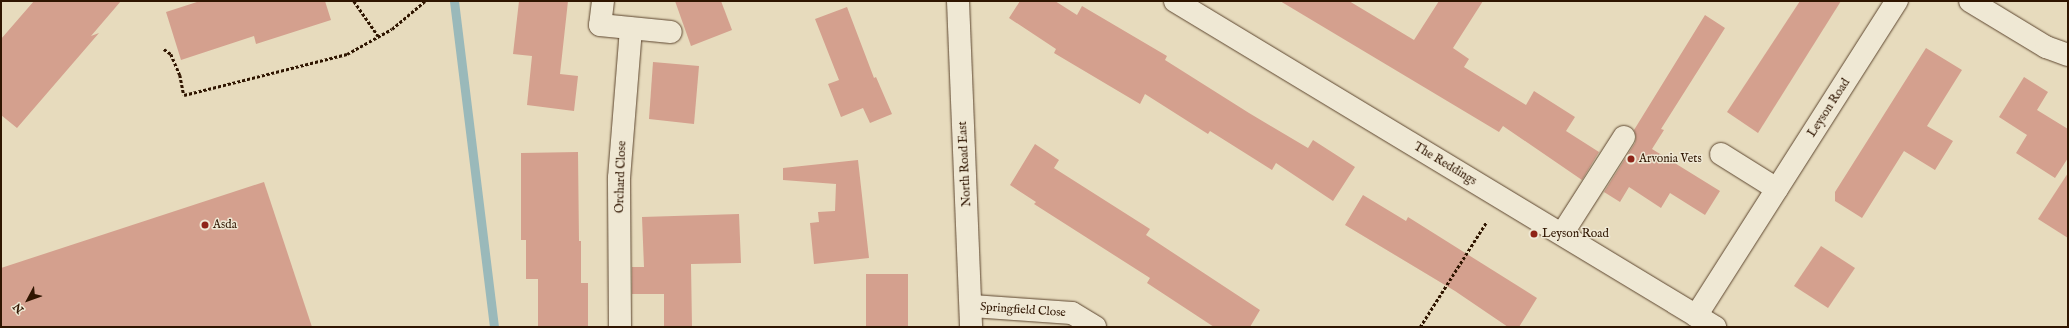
<!DOCTYPE html>
<html>
<head>
<meta charset="utf-8">
<style>
  body { margin:0 }
  #map { position:relative; width:2069px; height:328px; overflow:hidden; background:#e7dbbd; font-family:"IM FELL English",serif }
  div>[style] { position:absolute }
  .stream>* { height:9px; margin:-4.5px; padding:0 4.5px; transform-origin:4.5px; border-radius:4.5px; background:#9ab9ba }
  .building>* { inset:0; background:#d4a08e }
  .path>* { height:2.5px; margin-top:-1.25px; transform-origin:0; background:repeating-linear-gradient(90deg,#2f1500 0 3px,transparent 0 5px) }
  .roads { filter:drop-shadow(0 0 1px #5d462f) drop-shadow(0 0 1px #5d462f) }
  .minor>* { height:22px; margin:-11px; padding:0 11px; transform-origin:11px; border-radius:11px; background:#efe8d4 }
  .dots>* { width:11px; height:11px; translate:-50% -50%; box-sizing:border-box; border:2px solid #efe8d4; border-radius:50% }
  span { translate:-50% -50%; white-space:nowrap; text-align:center; line-height:1.15; -webkit-text-stroke:3px #efe8d4; paint-order:stroke }
  .street-label { font-size:12px; color:#2f1500 }
  .poi-label { font-size:12px; color:#2f1500 }
  .left { translate:0 -50%; text-align:left }
  .frame { position:absolute; inset:0; border:2px solid #2f1500; pointer-events:none }
  .north { position:absolute; left:8px; top:280px; width:40px; height:40px; -webkit-text-stroke:3px #efe8d4; paint-order:stroke; rotate:229deg; font-size:11px; font-weight:700; line-height:16px; text-align:center; color:#2f1500 }
  .north::after { content:''; display:block; margin:auto; width:14px; height:18px; background:#2f1500; clip-path:polygon(50% 0,100% 100%,50% 72%,0 100%) }
</style>
</head>
<body>
<div id="map">
  <div class="stream">
    <i style="left:454px;top:1px;width:328px;rotate:83deg"></i>
  </div>
  <div class="building">
    <i style="clip-path:polygon(34px 1px,121px 1px,91px 36px,99px 33px,17px 128px,1px 115px,1px 39px)"></i>
    <i style="clip-path:polygon(200px 1px,325px 1px,331px 20px,256px 44px,254px 36px,181px 60px,166px 12px)"></i>
    <i style="clip-path:polygon(519px 1px,568px 1px,560px 74px,578px 76px,574px 111px,527px 105px,532px 56px,513px 54px)"></i>
    <i style="clip-path:polygon(675px 1px,721px 1px,732px 30px,691px 46px)"></i>
    <i style="clip-path:polygon(1020px 1px,1055px 1px,1077px 15px,1082px 6px,1167px 56px,1165px 60px,1249px 113px,1308px 148px,1313px 140px,1355px 167px,1333px 201px,1276px 163px,1272px 170px,1210px 131px,1208px 134px,1145px 94px,1140px 104px,1054px 53px,1056px 49px,1009px 18px)"></i>
    <i style="clip-path:polygon(1280px 1px,1349px 1px,1414px 40px,1439px 1px,1483px 1px,1453px 48px,1469px 59px,1464px 67px,1526px 105px,1534px 91px,1575px 117px,1566px 131px,1599px 152px,1582px 180px,1503px 126px,1499px 132px)"></i>
    <i style="clip-path:polygon(1800px 1px,1841px 1px,1758px 133px,1727px 112px)"></i>
    <i style="clip-path:polygon(847px 7px,874px 78px,876px 77px,892px 114px,870px 123px,863px 108px,841px 117px,828px 84px,839px 80px,815px 19px)"></i>
    <i style="clip-path:polygon(1705px 15px,1725px 28px,1661px 129px,1664px 130px,1652px 149px,1720px 191px,1705px 215px,1670px 193px,1661px 208px,1629px 187px,1620px 202px,1604px 192px,1635px 143px,1636px 137px,1634px 130px)"></i>
    <i style="clip-path:polygon(1926px 48px,1962px 70px,1927px 126px,1953px 141px,1935px 170px,1904px 151px,1862px 218px,1835px 201px,1835px 192px)"></i>
    <i style="clip-path:polygon(653px 62px,699px 66px,694px 124px,649px 119px)"></i>
    <i style="clip-path:polygon(2024px 77px,2048px 92px,2037px 110px,2068px 129px,2068px 158px,2055px 178px,2016px 153px,2027px 135px,1999px 117px)"></i>
    <i style="clip-path:polygon(1035px 144px,1059px 160px,1054px 168px,1150px 229px,1146px 235px,1260px 310px,1250px 327px,1214px 327px,1147px 283px,1150px 278px,1034px 204px,1036px 202px,1010px 185px)"></i>
    <i style="clip-path:polygon(578px 152px,579px 241px,581px 241px,581px 283px,588px 283px,588px 327px,538px 327px,538px 279px,526px 279px,526px 240px,521px 240px,521px 153px)"></i>
    <i style="clip-path:polygon(858px 160px,869px 258px,814px 264px,810px 223px,819px 222px,818px 212px,835px 211px,836px 184px,783px 180px,783px 168px)"></i>
    <i style="clip-path:polygon(2068px 173px,2068px 238px,2038px 219px)"></i>
    <i style="clip-path:polygon(264px 182px,312px 327px,1px 327px,1px 268px)"></i>
    <i style="clip-path:polygon(1363px 195px,1406px 221px,1408px 217px,1537px 298px,1519px 327px,1508px 327px,1455px 291px,1345px 225px)"></i>
    <i style="clip-path:polygon(739px 214px,741px 263px,691px 264px,692px 327px,664px 327px,664px 294px,632px 294px,632px 267px,644px 267px,642px 217px)"></i>
    <i style="clip-path:polygon(1821px 246px,1855px 268px,1828px 308px,1794px 286px)"></i>
    <i style="clip-path:polygon(866px 274px,908px 274px,908px 327px,866px 327px)"></i>
  </div>
  <div class="path">
    <i style="left:354px;top:1px;width:44px;rotate:55.2deg"></i>
    <i style="left:164px;top:49px;width:9px;rotate:36deg"></i>
    <i style="left:171px;top:54px;width:23px;rotate:67deg"></i>
    <i style="left:180px;top:75px;width:20px;rotate:79deg"></i>
    <i style="left:184px;top:95px;width:168px;rotate:-14.1deg"></i>
    <i style="left:347px;top:54px;width:51px;rotate:-29.1deg"></i>
    <i style="left:392px;top:29px;width:43px;rotate:-40.3deg"></i>
    <i style="left:1420px;top:327px;width:125px;rotate:-57.7deg"></i>
  </div>
  <div class="roads">
    <div class="minor">
      <i style="left:603px;top:1px;width:24px;rotate:97deg"></i>
      <i style="left:600px;top:25px;width:71px;rotate:5.6deg"></i>
      <i style="left:958px;top:1px;width:326px;rotate:87.7deg"></i>
      <i style="left:1175px;top:1px;width:631px;rotate:31.12deg"></i>
      <i style="left:1970px;top:1px;width:89px;rotate:31.2deg"></i>
      <i style="left:2046px;top:47px;width:23px;rotate:20deg"></i>
      <i style="left:1721px;top:154px;width:66px;rotate:32deg"></i>
      <i style="left:1562px;top:234px;width:115px;rotate:-57.4deg"></i>
      <i style="left:972px;top:306px;width:100px;rotate:4deg"></i>
      <i style="left:1072px;top:313px;width:27px;rotate:31deg"></i>
      <i style="left:1696px;top:316px;width:374px;rotate:-57.5deg"></i>
      <i style="left:620px;top:327px;width:149px;rotate:-90.4deg"></i>
      <i style="left:619px;top:178px;width:150px;rotate:-85.4deg"></i>
    </div>
  </div>
  <div class="dots">
    <i style="left:1631px;top:159px;background:#8f2418"></i>
    <i style="left:205px;top:225px;background:#8f2418"></i>
    <i style="left:1534px;top:234px;background:#8f2418"></i>
  </div>
  <div class="street-label">
    <span style="left:1829px;top:108px;rotate:-57deg">Leyson Road</span>
    <span style="left:965px;top:164px;rotate:-93deg">North Road East</span>
    <span style="left:1445px;top:164px;rotate:31deg">The Reddings</span>
    <span style="left:621px;top:177px;rotate:-88deg">Orchard Close</span>
    <span style="left:1023px;top:310px;rotate:4deg">Springfield Close</span>
  </div>
  <div class="poi-label">
    <span class="left" style="left:1639px;top:159px">Arvonia Vets</span>
    <span class="left" style="left:213px;top:225px">Asda</span>
    <span class="left" style="left:1542px;top:234px">Leyson Road</span>
  </div>
  <div class="frame"></div>
  <div class="north">N</div>
</div>
</body>
</html>
